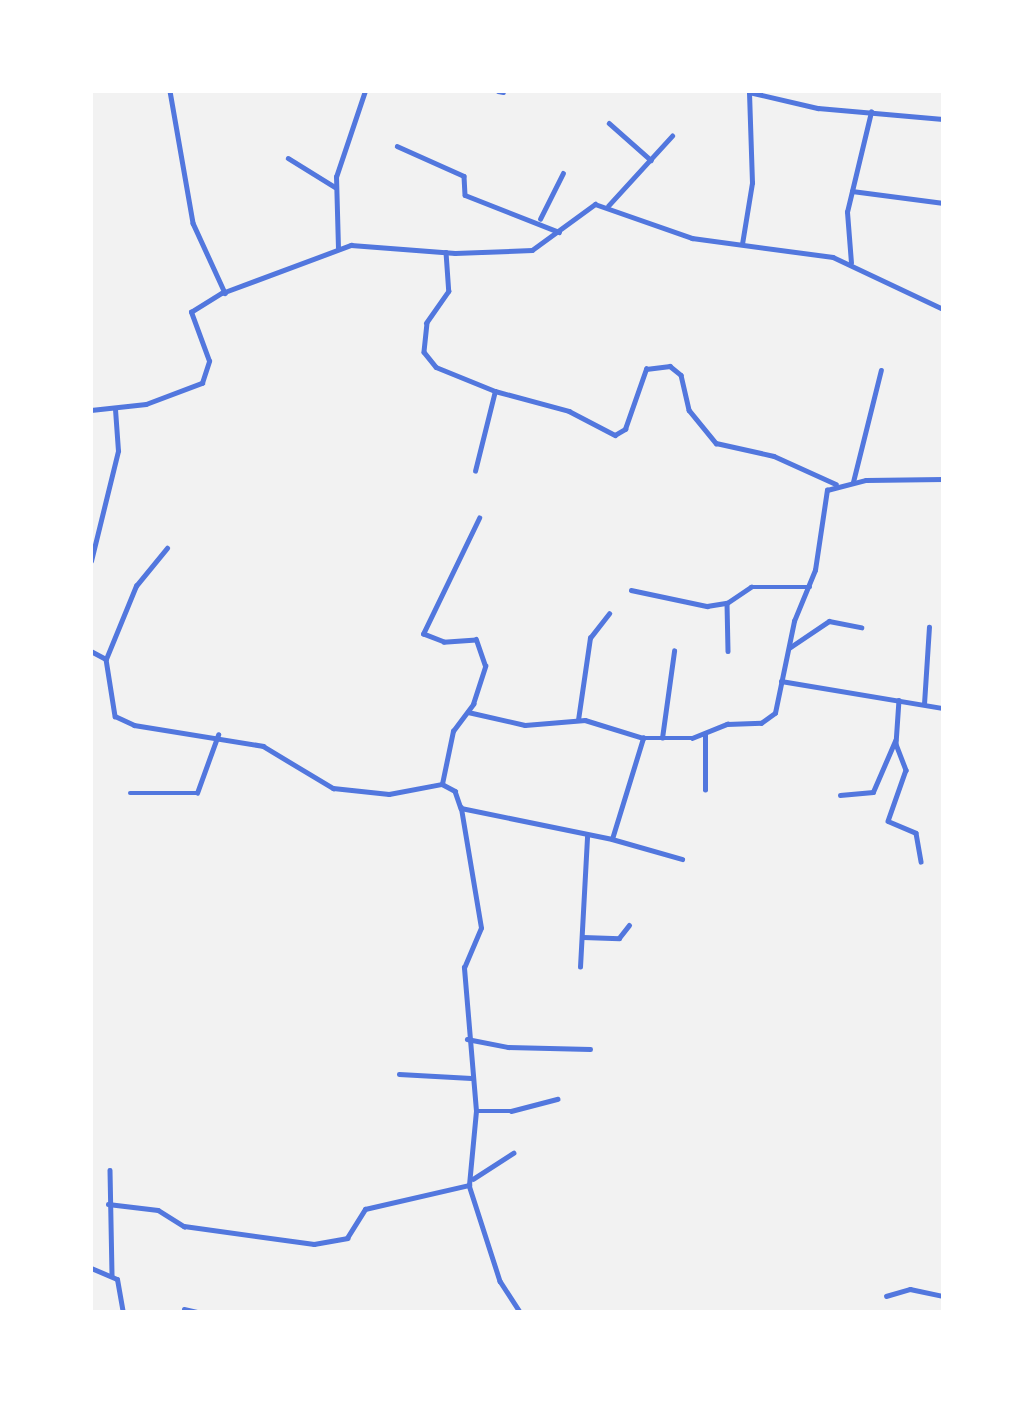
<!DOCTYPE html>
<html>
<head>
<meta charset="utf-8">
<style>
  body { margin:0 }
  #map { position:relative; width:1034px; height:1403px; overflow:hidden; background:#f2f2f2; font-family:"Roboto Condensed",sans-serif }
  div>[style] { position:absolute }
  .minor>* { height:4.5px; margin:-2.25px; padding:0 2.25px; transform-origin:2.25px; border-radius:2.25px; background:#5277de }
  .tertiary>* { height:5px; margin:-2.5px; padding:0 2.5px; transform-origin:2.5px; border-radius:2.5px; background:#5277de }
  span { translate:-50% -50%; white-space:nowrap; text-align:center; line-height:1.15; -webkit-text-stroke:5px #fff; paint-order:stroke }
  .frame { position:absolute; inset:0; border:93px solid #fff; pointer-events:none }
</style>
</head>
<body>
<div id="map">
  <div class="minor">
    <i style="left:170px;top:91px;width:134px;rotate:80.1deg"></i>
    <i style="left:193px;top:223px;width:77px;rotate:65.4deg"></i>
    <i style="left:498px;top:91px;width:5px;rotate:11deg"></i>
    <i style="left:749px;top:92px;width:71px;rotate:13.1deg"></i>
    <i style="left:818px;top:108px;width:125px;rotate:5deg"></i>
    <i style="left:609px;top:123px;width:56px;rotate:41.4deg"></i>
    <i style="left:397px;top:146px;width:73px;rotate:24.1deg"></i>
    <i style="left:464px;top:176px;width:19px;rotate:87deg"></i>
    <i style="left:465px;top:195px;width:101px;rotate:21.5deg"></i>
    <i style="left:288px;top:158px;width:55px;rotate:31.7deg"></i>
    <i style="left:852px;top:191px;width:92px;rotate:7.5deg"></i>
    <i style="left:608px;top:206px;width:95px;rotate:-47.6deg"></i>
    <i style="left:540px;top:219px;width:51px;rotate:-63.4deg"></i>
    <i style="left:742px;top:244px;width:62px;rotate:-80.7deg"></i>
    <i style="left:752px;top:183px;width:91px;rotate:-91.9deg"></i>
    <i style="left:338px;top:248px;width:71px;rotate:-91.6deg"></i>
    <i style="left:336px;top:177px;width:91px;rotate:-71.4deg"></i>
    <i style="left:446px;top:252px;width:39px;rotate:86deg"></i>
    <i style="left:449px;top:291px;width:39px;rotate:125deg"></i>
    <i style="left:427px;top:323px;width:29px;rotate:96deg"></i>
    <i style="left:424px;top:352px;width:19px;rotate:51deg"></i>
    <i style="left:436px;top:367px;width:64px;rotate:22.1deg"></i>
    <i style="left:851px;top:263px;width:51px;rotate:-94.5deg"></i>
    <i style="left:847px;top:212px;width:103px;rotate:-76.5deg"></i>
    <i style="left:91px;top:410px;width:55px;rotate:-6.2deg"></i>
    <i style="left:146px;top:404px;width:60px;rotate:-20.6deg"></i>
    <i style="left:202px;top:383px;width:23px;rotate:-72deg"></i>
    <i style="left:209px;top:361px;width:52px;rotate:-110.2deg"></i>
    <i style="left:191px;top:312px;width:36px;rotate:-32deg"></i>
    <i style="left:222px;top:293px;width:138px;rotate:-20.4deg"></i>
    <i style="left:351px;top:245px;width:104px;rotate:4.4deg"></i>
    <i style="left:455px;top:253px;width:77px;rotate:-2.2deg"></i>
    <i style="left:532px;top:250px;width:78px;rotate:-36.1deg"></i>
    <i style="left:595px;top:204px;width:103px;rotate:19.3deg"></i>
    <i style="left:692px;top:238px;width:142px;rotate:7.7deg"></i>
    <i style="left:833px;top:257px;width:122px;rotate:25.3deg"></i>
    <i style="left:475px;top:471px;width:82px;rotate:-76deg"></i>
    <i style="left:495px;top:391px;width:77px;rotate:15.1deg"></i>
    <i style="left:569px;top:411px;width:52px;rotate:27.6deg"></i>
    <i style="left:615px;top:435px;width:12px;rotate:-31deg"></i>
    <i style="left:625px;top:429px;width:64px;rotate:-70.7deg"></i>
    <i style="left:646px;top:369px;width:24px;rotate:-7deg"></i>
    <i style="left:670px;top:366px;width:14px;rotate:39deg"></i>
    <i style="left:681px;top:375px;width:36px;rotate:77deg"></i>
    <i style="left:689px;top:410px;width:43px;rotate:50.7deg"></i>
    <i style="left:716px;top:443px;width:59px;rotate:12.6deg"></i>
    <i style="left:774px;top:456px;width:68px;rotate:24.3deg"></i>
    <i style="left:853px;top:482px;width:115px;rotate:-76deg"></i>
    <i style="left:91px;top:561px;width:113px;rotate:-76.2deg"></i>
    <i style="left:118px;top:451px;width:42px;rotate:-94.1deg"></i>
    <i style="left:631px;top:590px;width:78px;rotate:11.9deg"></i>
    <i style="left:707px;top:606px;width:20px;rotate:-9deg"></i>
    <i style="left:727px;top:603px;width:29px;rotate:-34deg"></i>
    <i style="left:751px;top:587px;width:59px"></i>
    <i style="left:727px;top:603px;width:48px;rotate:88.8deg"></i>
    <i style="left:789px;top:648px;width:48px;rotate:-34deg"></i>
    <i style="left:829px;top:621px;width:33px;rotate:11deg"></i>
    <i style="left:91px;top:651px;width:17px;rotate:28deg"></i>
    <i style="left:106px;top:659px;width:58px;rotate:81deg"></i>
    <i style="left:115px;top:716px;width:21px;rotate:25deg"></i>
    <i style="left:134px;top:725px;width:131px;rotate:9.2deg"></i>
    <i style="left:263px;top:746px;width:82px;rotate:31deg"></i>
    <i style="left:333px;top:788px;width:56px;rotate:6.1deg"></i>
    <i style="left:389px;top:794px;width:54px;rotate:-10.7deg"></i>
    <i style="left:442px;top:784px;width:15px;rotate:28deg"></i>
    <i style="left:455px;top:791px;width:18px;rotate:71deg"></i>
    <i style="left:461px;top:808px;width:154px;rotate:11.6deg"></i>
    <i style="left:612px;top:839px;width:106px;rotate:-72.9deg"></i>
    <i style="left:643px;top:738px;width:49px"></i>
    <i style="left:692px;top:738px;width:38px;rotate:-22deg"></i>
    <i style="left:727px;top:724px;width:34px;rotate:-2deg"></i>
    <i style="left:761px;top:723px;width:17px;rotate:-36deg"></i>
    <i style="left:775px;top:713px;width:94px;rotate:-78.3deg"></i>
    <i style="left:794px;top:621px;width:55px;rotate:-67.6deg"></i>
    <i style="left:815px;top:570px;width:81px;rotate:-81.5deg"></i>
    <i style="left:827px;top:490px;width:40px;rotate:-14.4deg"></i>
    <i style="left:866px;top:480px;width:77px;rotate:-0.7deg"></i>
    <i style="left:106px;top:659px;width:79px;rotate:-67.7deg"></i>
    <i style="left:136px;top:586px;width:49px;rotate:-50.8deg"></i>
    <i style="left:781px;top:681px;width:164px;rotate:9.5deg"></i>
    <i style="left:899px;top:700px;width:44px;rotate:93.9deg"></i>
    <i style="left:896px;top:744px;width:28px;rotate:69deg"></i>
    <i style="left:906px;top:770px;width:54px;rotate:109.4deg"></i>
    <i style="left:888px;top:821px;width:30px;rotate:23deg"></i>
    <i style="left:916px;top:833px;width:29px;rotate:80deg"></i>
    <i style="left:924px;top:704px;width:77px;rotate:-86.3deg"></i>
    <i style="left:468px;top:712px;width:58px;rotate:12.8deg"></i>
    <i style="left:525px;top:725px;width:60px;rotate:-4.8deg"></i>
    <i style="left:585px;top:720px;width:61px;rotate:17.2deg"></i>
    <i style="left:578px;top:720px;width:83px;rotate:-81.7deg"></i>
    <i style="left:590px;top:638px;width:31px;rotate:-52deg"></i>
    <i style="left:662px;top:738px;width:88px;rotate:-82.1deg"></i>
    <i style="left:442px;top:784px;width:54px;rotate:-78.3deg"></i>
    <i style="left:453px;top:731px;width:34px;rotate:-53deg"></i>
    <i style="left:473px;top:704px;width:40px;rotate:-72deg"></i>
    <i style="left:485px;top:666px;width:28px;rotate:-109deg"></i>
    <i style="left:476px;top:640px;width:32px;rotate:176deg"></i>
    <i style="left:444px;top:642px;width:22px;rotate:-159deg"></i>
    <i style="left:423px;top:634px;width:129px;rotate:-64.2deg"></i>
    <i style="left:705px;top:790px;width:56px;rotate:-90deg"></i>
    <i style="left:130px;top:793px;width:67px"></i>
    <i style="left:197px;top:793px;width:62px;rotate:-70.1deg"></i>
    <i style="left:840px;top:795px;width:33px;rotate:-5deg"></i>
    <i style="left:873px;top:792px;width:56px;rotate:-66.7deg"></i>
    <i style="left:612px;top:839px;width:73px;rotate:15.9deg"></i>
    <i style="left:583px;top:937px;width:36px;rotate:2deg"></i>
    <i style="left:619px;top:938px;width:16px;rotate:-52deg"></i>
    <i style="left:580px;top:967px;width:131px;rotate:-86.9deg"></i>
    <i style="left:467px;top:1039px;width:42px;rotate:11deg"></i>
    <i style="left:508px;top:1047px;width:82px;rotate:1.4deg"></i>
    <i style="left:399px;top:1074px;width:72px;rotate:3.2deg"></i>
    <i style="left:476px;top:1111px;width:35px"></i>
    <i style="left:511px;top:1111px;width:48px;rotate:-14.6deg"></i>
    <i style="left:110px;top:1170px;width:105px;rotate:88.9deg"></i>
    <i style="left:473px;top:1179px;width:48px;rotate:-33deg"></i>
    <i style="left:469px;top:1185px;width:101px;rotate:72.1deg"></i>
    <i style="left:500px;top:1281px;width:37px;rotate:57deg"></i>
    <i style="left:108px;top:1204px;width:50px;rotate:6.8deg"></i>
    <i style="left:158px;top:1210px;width:31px;rotate:32deg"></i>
    <i style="left:184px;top:1226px;width:131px;rotate:7.9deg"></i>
    <i style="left:314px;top:1244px;width:34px;rotate:-10deg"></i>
    <i style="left:347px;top:1238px;width:34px;rotate:-58deg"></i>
    <i style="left:365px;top:1209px;width:107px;rotate:-13deg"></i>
    <i style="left:469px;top:1185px;width:74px;rotate:-84.6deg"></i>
    <i style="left:476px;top:1111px;width:144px;rotate:-94.8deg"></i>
    <i style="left:464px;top:968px;width:43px;rotate:-67deg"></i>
    <i style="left:481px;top:928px;width:122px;rotate:-99.5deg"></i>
    <i style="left:886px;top:1296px;width:25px;rotate:-16deg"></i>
    <i style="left:910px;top:1289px;width:34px;rotate:12deg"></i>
    <i style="left:184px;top:1309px;width:13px;rotate:13deg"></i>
  </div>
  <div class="tertiary">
    <i style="left:91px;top:1268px;width:28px;rotate:23deg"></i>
    <i style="left:117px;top:1279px;width:34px;rotate:80deg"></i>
  </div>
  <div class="frame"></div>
</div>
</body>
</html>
